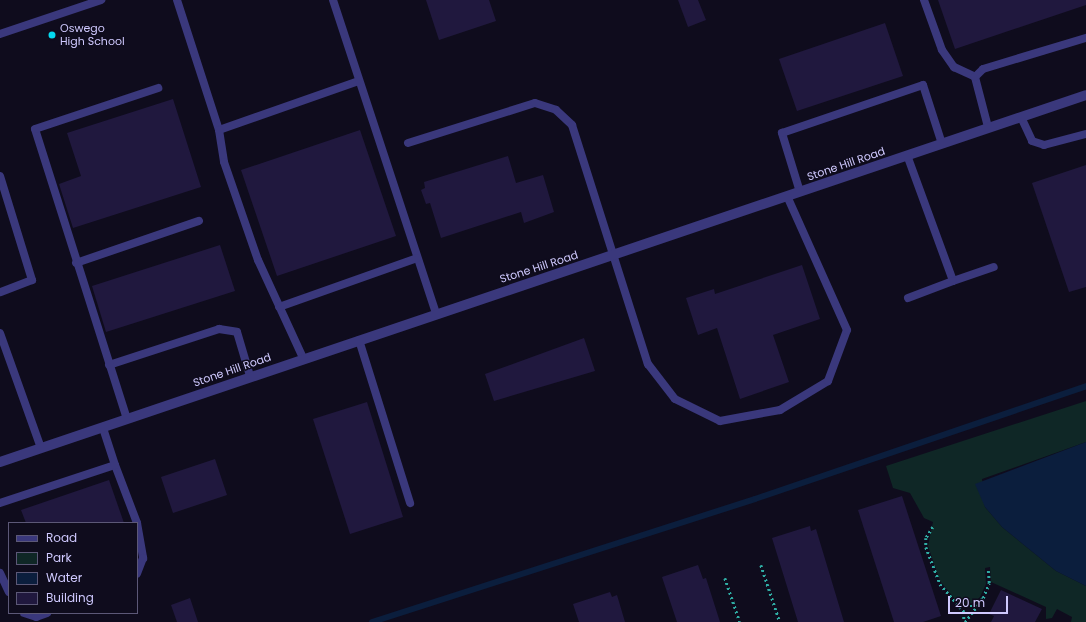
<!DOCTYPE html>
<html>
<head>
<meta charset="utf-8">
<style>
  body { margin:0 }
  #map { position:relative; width:1086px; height:622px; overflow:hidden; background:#0f0c1d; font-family:Poppins,sans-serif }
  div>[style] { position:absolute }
  .green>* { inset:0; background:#0f2726 }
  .water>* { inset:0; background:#0b1e3d }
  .stream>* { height:6px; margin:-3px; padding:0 3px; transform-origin:3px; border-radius:3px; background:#0b1e3d }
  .building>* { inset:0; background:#20183e }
  .path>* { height:2.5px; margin-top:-1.25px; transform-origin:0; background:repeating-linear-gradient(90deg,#2fada4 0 2px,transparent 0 5px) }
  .service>* { height:8px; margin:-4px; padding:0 4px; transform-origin:4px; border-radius:4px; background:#3a387c }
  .minor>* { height:10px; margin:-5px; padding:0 5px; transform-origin:5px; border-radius:5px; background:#3a387c }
  .dots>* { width:11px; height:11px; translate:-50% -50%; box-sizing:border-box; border:2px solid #0f0c1d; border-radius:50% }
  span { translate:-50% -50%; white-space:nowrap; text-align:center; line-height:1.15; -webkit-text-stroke:3px #0f0c1d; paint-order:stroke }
  .poi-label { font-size:11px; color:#cfc9fe }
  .left { translate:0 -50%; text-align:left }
  .street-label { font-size:11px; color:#cfc9fe }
  .legend { position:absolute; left:8px; top:522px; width:130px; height:92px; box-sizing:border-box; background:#0f0c1d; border:1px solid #5c5877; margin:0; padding:5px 7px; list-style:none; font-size:12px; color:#cfc9fe }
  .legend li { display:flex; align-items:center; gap:8px; height:20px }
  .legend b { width:20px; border:1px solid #5c5877 }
  .scale { position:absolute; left:948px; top:596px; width:60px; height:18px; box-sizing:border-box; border:2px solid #cfc9fe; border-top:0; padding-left:5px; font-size:12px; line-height:14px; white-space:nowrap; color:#cfc9fe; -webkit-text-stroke:3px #0f0c1d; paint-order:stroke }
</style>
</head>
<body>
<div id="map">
  <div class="green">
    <i style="clip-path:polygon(1086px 401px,1086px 442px,982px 479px,985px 507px,1002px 527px,1056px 571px,1086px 586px,1086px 622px,1071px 622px,1072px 617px,1057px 609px,1052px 618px,1046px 619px,1046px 607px,991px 582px,990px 567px,985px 568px,986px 584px,980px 597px,973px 603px,959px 604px,940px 581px,928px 546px,933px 522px,924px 518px,910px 493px,893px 488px,886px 466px)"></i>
  </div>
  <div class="water">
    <i style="clip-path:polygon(1086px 442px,1086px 586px,1056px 571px,1002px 527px,985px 507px,975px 484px)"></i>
  </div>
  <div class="stream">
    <i style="left:372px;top:622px;width:402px;rotate:-17.8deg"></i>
    <i style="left:755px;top:499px;width:350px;rotate:-18.8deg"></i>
  </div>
  <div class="building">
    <i style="clip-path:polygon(426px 0,489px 0,496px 21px,439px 40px)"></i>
    <i style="clip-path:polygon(678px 0,698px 0,706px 20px,688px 27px)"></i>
    <i style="clip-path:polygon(938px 0,1086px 0,1086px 5px,955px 49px)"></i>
    <i style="clip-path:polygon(885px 23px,903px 76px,797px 111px,779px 59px)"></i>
    <i style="clip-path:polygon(173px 99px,201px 187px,73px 228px,59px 184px,81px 176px,67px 133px)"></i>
    <i style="clip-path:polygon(360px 130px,396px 236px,277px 276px,241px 170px)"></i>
    <i style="clip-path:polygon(508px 156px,516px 183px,543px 175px,554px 212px,524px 223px,521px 212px,441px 238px,430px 203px,426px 204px,421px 190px,425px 188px,424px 182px)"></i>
    <i style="clip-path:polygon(1086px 165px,1086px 287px,1069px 292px,1032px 183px)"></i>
    <i style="clip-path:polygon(220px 245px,235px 291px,106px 332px,92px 286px)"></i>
    <i style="clip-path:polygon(802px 265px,820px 319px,773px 335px,789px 382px,740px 399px,717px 328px,698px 335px,686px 298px,714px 289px,715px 294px)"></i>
    <i style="clip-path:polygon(584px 338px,595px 371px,494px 401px,485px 374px)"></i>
    <i style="clip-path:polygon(367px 402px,403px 517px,350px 534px,313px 419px)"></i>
    <i style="clip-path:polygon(215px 459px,227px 495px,173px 513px,161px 477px)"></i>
    <i style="clip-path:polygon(109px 480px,124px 523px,26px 523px,21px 510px)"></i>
    <i style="clip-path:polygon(902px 496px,941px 616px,923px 622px,894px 622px,858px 510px)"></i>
    <i style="clip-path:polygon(810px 526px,811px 531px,816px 529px,844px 622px,798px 622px,772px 538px)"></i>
    <i style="clip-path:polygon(698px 565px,703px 579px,706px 578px,720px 622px,677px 622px,662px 577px)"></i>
    <i style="clip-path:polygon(1001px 590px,1042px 609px,1035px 622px,991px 622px,994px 616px,989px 614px)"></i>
    <i style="clip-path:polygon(610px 592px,612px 597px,617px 595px,625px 622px,579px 622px,573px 604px)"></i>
    <i style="clip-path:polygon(190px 598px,198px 622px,177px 622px,171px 605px)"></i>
  </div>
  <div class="path">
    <i style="left:933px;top:527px;width:13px;rotate:122deg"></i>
    <i style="left:926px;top:538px;width:9px;rotate:90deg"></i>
    <i style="left:926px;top:547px;width:40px;rotate:69deg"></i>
    <i style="left:940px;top:584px;width:37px;rotate:49deg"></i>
    <i style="left:964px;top:612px;width:10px;rotate:90deg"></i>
    <i style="left:761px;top:565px;width:60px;rotate:71.6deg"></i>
    <i style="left:725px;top:578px;width:46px;rotate:71.2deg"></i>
    <i style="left:960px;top:606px;width:14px"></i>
    <i style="left:974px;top:606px;width:12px;rotate:-42deg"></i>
    <i style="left:983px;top:598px;width:16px;rotate:-68deg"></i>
    <i style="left:989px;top:583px;width:15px;rotate:-94deg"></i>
    <i style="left:965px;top:622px;width:25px;rotate:-53deg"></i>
  </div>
  <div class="service">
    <i style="left:177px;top:0;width:137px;rotate:72.1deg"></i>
    <i style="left:219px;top:130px;width:148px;rotate:-19.3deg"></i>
    <i style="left:333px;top:0;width:330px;rotate:71.8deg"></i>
    <i style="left:924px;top:0;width:53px;rotate:70.2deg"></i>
    <i style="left:942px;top:50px;width:21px;rotate:55deg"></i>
    <i style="left:954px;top:67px;width:23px;rotate:25deg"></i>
    <i style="left:0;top:34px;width:107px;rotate:-18.6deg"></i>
    <i style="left:1021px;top:117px;width:26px;rotate:65deg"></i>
    <i style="left:1032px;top:141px;width:13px;rotate:18deg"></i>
    <i style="left:1044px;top:145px;width:43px;rotate:-14.7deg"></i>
    <i style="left:988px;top:127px;width:52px;rotate:-104.6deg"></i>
    <i style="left:975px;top:77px;width:11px;rotate:-45deg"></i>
    <i style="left:983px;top:69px;width:108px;rotate:-16.8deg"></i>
    <i style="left:219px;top:130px;width:32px;rotate:81deg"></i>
    <i style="left:224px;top:162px;width:104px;rotate:70.9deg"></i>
    <i style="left:258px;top:260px;width:108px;rotate:65.3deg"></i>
    <i style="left:408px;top:143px;width:133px;rotate:-17.5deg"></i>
    <i style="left:535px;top:103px;width:22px;rotate:18deg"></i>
    <i style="left:556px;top:110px;width:22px;rotate:43deg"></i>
    <i style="left:572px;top:125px;width:251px;rotate:72.4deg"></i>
    <i style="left:648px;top:364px;width:44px;rotate:52.4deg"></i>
    <i style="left:675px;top:399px;width:50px;rotate:26.1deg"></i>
    <i style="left:720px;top:421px;width:61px;rotate:-10.4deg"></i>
    <i style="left:780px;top:410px;width:56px;rotate:-31.1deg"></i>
    <i style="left:828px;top:381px;width:54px;rotate:-69.6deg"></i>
    <i style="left:847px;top:330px;width:147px;rotate:-114.1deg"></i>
    <i style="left:907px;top:155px;width:134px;rotate:69.9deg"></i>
    <i style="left:953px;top:281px;width:43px;rotate:-18.9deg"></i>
    <i style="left:0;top:176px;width:109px;rotate:72.9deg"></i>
    <i style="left:32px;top:280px;width:34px;rotate:159deg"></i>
    <i style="left:800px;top:192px;width:62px;rotate:-107deg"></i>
    <i style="left:782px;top:133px;width:149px;rotate:-18.8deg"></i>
    <i style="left:923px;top:85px;width:62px;rotate:72.1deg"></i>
    <i style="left:76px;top:263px;width:130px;rotate:-18.9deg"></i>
    <i style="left:908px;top:298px;width:48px;rotate:-20.7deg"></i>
    <i style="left:279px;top:307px;width:146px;rotate:-19.5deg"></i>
    <i style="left:0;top:333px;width:122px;rotate:70.4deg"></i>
    <i style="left:359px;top:340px;width:171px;rotate:72.6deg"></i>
    <i style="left:109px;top:365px;width:116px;rotate:-18.1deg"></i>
    <i style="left:219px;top:329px;width:18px;rotate:9deg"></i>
    <i style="left:237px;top:332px;width:46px;rotate:73.5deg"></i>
    <i style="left:127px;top:419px;width:304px;rotate:-107.6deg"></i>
    <i style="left:35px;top:129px;width:130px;rotate:-18.4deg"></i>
    <i style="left:115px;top:465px;width:62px;rotate:69.2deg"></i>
    <i style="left:0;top:503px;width:121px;rotate:-18.3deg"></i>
    <i style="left:115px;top:465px;width:40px;rotate:-108deg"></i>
    <i style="left:137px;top:523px;width:36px;rotate:80deg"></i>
    <i style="left:143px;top:558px;width:17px;rotate:111deg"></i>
    <i style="left:0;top:573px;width:21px;rotate:65deg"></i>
    <i style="left:24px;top:613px;width:13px;rotate:18deg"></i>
    <i style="left:36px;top:617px;width:12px;rotate:-20deg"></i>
  </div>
  <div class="minor">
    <i style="left:0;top:462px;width:1146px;rotate:-18.67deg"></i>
  </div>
  <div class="dots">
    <i style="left:52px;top:35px;background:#04daf0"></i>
  </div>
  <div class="poi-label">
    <span class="left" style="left:60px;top:35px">Oswego<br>High School</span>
  </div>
  <div class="street-label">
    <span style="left:846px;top:164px;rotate:-19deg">Stone Hill Road</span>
    <span style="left:539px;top:267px;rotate:-18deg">Stone Hill Road</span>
    <span style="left:232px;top:370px;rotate:-19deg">Stone Hill Road</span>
  </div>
  <ul class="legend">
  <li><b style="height:5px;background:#3a387c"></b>Road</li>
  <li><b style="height:11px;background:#0f2726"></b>Park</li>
  <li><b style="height:11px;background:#0b1e3d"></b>Water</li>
  <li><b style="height:11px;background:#20183e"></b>Building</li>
  </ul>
  <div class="scale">20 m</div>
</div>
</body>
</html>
